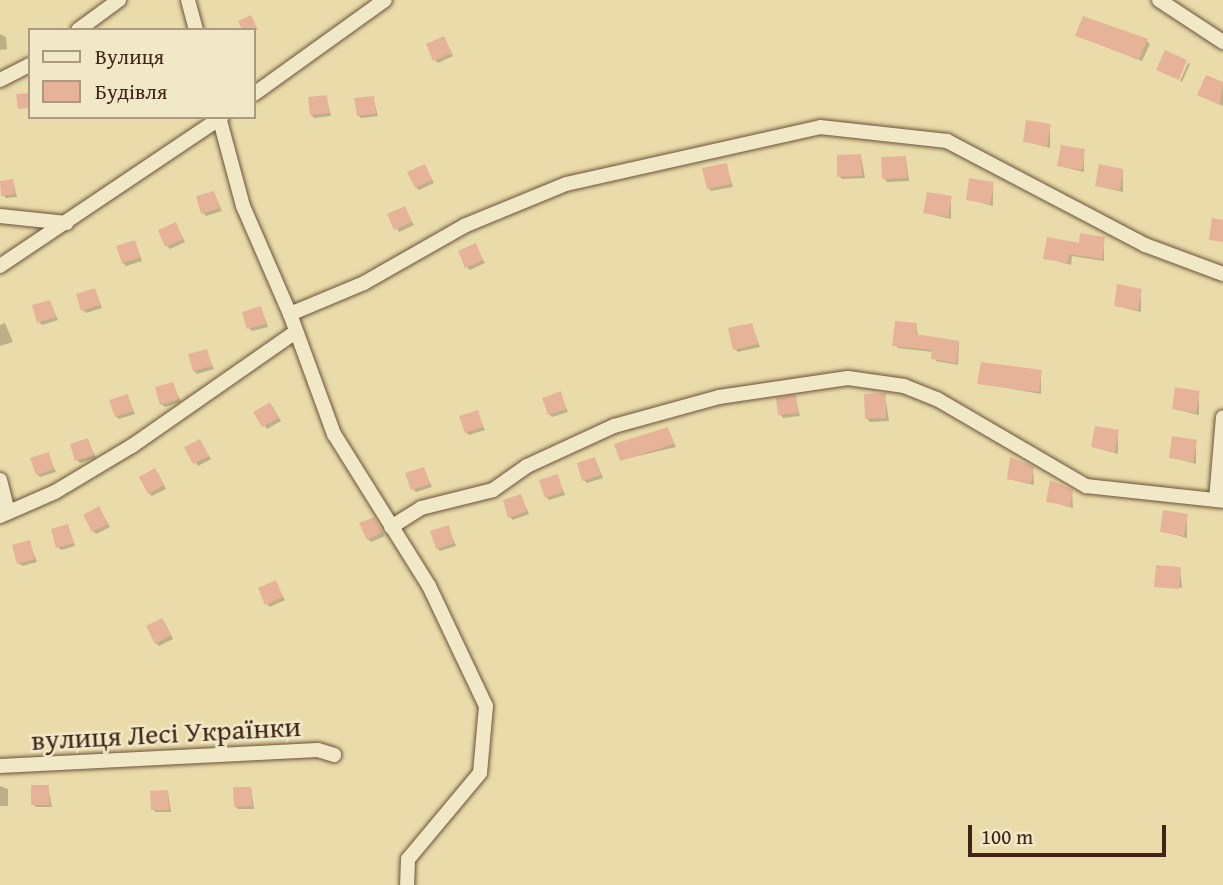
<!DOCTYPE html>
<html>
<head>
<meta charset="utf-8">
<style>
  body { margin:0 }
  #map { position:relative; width:1223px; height:885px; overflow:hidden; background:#eadcaa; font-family:"Gentium Book Plus",serif }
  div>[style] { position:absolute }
  .shadow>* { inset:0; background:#0003 }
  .building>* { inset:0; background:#e6b398 }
  .roads { filter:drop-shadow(0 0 2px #6b523a) drop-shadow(0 0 2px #6b523a) }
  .minor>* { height:14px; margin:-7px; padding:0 7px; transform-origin:7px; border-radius:7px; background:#f1e8c8 }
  span { translate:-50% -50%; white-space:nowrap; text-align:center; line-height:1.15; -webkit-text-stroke:5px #f1e8c8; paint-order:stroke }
  .street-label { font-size:28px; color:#412414 }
  .legend { position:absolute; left:28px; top:28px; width:228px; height:91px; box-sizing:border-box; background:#f1e8c8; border:2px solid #ab9a80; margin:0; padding:9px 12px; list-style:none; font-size:21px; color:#412414 }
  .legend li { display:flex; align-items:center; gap:14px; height:35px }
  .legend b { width:35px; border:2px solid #ab9a80 }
  .scale { position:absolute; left:968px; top:825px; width:198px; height:32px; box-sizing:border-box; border:4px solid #412414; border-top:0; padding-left:9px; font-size:21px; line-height:24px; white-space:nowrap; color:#412414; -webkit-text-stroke:5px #f1e8c8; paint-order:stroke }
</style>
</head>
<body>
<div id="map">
  <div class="shadow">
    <i style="clip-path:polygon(0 34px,6px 37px,7px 49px,0 50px)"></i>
    <i style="clip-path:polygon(1077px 36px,1147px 41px,1150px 44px,1142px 61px)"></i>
    <i style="clip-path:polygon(444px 38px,453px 56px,438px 63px,435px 60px)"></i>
    <i style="clip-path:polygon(1188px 63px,1190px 64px,1182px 82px,1180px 81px)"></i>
    <i style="clip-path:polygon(1207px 77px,1223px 84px,1223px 106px,1199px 94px)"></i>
    <i style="clip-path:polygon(326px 97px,331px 116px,314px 118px,311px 115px)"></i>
    <i style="clip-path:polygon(373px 98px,378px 116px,361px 118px,358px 115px)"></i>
    <i style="clip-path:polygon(1050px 126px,1050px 148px,1024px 141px)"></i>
    <i style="clip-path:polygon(1084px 150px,1084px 172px,1059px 166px)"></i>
    <i style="clip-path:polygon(861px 156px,865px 178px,842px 179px,839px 176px)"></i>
    <i style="clip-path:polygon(906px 158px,909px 181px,887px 182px,884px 178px)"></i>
    <i style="clip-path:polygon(726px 165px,733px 187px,711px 191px,708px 188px)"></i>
    <i style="clip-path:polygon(425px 166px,434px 183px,419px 190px,416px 187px)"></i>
    <i style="clip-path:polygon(1123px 170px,1123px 192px,1097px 186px)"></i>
    <i style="clip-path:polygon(13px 181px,17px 197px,6px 198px,3px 195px)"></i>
    <i style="clip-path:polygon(993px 184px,993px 206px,968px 199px)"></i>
    <i style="clip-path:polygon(214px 193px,222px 211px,206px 216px,203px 213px)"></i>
    <i style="clip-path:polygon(951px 197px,951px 219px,925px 213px)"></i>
    <i style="clip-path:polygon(404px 208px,414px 225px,399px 232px,389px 214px)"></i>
    <i style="clip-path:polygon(178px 228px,185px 242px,170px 249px,167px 246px)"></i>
    <i style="clip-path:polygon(1104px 239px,1104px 261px,1072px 256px,1071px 265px,1045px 258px)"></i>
    <i style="clip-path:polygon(135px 242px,142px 261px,126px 266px,123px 263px)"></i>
    <i style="clip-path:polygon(475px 245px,485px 263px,470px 270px,467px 267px)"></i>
    <i style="clip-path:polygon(95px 290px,102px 308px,86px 313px,83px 310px)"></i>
    <i style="clip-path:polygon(1141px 290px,1141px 312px,1116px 306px)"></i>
    <i style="clip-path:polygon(50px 302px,58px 320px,42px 325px,39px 322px)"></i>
    <i style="clip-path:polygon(261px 308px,268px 327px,252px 331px,249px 328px)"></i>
    <i style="clip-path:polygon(5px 323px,13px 342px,0 346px,0 325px)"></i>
    <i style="clip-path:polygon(752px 325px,760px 347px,738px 352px,735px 349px)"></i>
    <i style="clip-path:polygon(916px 325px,918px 336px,959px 343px,958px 365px,936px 361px,934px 352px,897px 348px)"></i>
    <i style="clip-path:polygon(206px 351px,214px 369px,197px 374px,194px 371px)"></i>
    <i style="clip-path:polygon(1041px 371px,1041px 394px,979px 383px)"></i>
    <i style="clip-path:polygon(173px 384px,181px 402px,165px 407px,161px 404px)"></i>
    <i style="clip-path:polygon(560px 393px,568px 412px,552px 417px,549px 414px)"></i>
    <i style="clip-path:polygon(1199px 393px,1199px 415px,1174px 409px)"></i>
    <i style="clip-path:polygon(885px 395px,889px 421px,870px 422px,866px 418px)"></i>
    <i style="clip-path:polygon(127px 396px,135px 414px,119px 419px,116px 416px)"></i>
    <i style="clip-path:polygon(795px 397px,800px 416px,783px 418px,780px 414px)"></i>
    <i style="clip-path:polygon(273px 407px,281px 421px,267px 429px,255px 412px)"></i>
    <i style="clip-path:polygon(477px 412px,485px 430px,469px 435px,466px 432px)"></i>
    <i style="clip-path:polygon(668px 429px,676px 447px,621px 460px)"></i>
    <i style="clip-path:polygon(1118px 431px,1118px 454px,1093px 447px)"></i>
    <i style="clip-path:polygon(88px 440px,96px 458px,80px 463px,77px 460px)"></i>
    <i style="clip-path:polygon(200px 441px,211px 459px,198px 466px,187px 448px)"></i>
    <i style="clip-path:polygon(1196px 442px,1196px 464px,1171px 457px)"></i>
    <i style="clip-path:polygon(48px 454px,56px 472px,40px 477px,37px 474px)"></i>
    <i style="clip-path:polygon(595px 459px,603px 478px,587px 483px,584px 480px)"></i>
    <i style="clip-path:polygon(1033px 468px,1034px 485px,1008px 479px)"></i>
    <i style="clip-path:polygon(424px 469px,432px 487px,416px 492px,413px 489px)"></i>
    <i style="clip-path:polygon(158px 473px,166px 489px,152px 496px,149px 493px)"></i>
    <i style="clip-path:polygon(557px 476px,565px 495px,549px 500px,546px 497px)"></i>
    <i style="clip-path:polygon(1072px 491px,1073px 508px,1048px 501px)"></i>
    <i style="clip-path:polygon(521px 496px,529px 514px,513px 520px,510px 517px)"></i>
    <i style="clip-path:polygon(101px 511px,110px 527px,96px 534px,93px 531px)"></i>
    <i style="clip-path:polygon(1187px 516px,1187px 538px,1161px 531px)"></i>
    <i style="clip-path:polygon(374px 519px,385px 536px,371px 542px,368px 539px)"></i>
    <i style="clip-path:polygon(68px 526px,75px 546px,61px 550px,58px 547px)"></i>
    <i style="clip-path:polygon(448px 527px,456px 546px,440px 551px,437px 548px)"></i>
    <i style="clip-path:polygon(29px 542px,37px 562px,22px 566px,19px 563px)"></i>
    <i style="clip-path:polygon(1180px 569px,1182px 588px,1157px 585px)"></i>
    <i style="clip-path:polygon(275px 582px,285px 600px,270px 607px,267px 604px)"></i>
    <i style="clip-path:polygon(165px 623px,173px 639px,159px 646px,156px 643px)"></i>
    <i style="clip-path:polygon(0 786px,8px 789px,8px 806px,0 806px)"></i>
    <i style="clip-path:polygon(48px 787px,52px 807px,36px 807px,33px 804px)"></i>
    <i style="clip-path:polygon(251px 788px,254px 809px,238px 809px,235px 806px)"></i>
    <i style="clip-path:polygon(168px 792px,171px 812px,156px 812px,152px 809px)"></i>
  </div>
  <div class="building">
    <i style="clip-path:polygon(251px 15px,258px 30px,242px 30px,238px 21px)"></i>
    <i style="clip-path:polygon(1083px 16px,1148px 39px,1139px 59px,1075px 36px)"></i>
    <i style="clip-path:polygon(444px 36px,452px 53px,433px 61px,426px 44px)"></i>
    <i style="clip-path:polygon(1165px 50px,1187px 60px,1179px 80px,1156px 70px)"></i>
    <i style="clip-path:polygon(1206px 75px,1223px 82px,1220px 105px,1197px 95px)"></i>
    <i style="clip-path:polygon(30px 93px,30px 108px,18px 109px,16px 94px)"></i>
    <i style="clip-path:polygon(327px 95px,329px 113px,310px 115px,308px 97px)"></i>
    <i style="clip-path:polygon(374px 96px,376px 114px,357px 116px,354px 98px)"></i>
    <i style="clip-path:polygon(1026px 120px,1051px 124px,1047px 146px,1023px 142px)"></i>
    <i style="clip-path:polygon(1061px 145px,1085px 149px,1082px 170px,1057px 166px)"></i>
    <i style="clip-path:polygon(861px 154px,862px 176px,837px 177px,837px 155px)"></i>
    <i style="clip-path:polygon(906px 156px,907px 178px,882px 179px,881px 157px)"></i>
    <i style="clip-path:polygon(727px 163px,731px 184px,707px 189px,702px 168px)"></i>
    <i style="clip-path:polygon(425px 164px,432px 180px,415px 188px,407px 172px)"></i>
    <i style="clip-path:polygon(1099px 164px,1123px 169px,1120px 190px,1095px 186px)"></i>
    <i style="clip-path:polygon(969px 178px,994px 182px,990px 204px,966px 200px)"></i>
    <i style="clip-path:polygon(13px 179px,15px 194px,1px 196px,0 181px)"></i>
    <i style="clip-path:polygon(214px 191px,220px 208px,201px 214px,196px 196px)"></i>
    <i style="clip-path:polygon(927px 192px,952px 196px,948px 217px,923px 213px)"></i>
    <i style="clip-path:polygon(405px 206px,412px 222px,394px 230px,387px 214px)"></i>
    <i style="clip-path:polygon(1212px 218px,1223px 220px,1223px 242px,1209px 240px)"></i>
    <i style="clip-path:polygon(176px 222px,183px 239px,165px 247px,158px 230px)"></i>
    <i style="clip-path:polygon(1080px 233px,1105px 237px,1102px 259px,1069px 254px,1068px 263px,1043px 259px,1047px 237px,1079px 243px)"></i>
    <i style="clip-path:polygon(135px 240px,140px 258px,122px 263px,116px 246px)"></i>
    <i style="clip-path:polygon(476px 243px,483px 260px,465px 268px,458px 251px)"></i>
    <i style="clip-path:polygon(1117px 284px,1142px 289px,1138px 310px,1114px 306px)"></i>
    <i style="clip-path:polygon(95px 288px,100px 305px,81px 311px,76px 294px)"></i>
    <i style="clip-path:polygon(50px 300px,56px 317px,37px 323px,32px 305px)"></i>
    <i style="clip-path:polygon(261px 306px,266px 324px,247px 329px,242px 312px)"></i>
    <i style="clip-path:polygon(895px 321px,917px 323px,916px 334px,959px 341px,956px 363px,931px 359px,932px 350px,892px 346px)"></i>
    <i style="clip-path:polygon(752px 323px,758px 344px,733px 350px,728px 328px)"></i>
    <i style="clip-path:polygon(207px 349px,212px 366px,193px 371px,188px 354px)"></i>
    <i style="clip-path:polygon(981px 362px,1042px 370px,1039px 392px,977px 384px)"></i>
    <i style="clip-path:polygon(173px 382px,179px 399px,160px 405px,155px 387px)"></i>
    <i style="clip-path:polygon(1175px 387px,1200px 391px,1196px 413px,1172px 409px)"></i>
    <i style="clip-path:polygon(561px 391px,566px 409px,548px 415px,542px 398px)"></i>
    <i style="clip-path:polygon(886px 393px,886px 418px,865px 419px,864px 394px)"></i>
    <i style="clip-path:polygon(128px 394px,133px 411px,115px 417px,109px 400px)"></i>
    <i style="clip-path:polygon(796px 395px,798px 413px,778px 415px,776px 398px)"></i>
    <i style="clip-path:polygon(270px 402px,279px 418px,262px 427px,253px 412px)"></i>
    <i style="clip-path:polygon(478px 410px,483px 427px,465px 433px,459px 416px)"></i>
    <i style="clip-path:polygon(1095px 426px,1119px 430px,1115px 452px,1091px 447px)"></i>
    <i style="clip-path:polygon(668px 427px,674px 444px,620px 461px,614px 444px)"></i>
    <i style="clip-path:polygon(1172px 436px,1197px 440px,1193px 462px,1169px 458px)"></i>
    <i style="clip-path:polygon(88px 438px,94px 455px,75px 461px,70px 444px)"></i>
    <i style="clip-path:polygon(200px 439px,209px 456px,193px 464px,184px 447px)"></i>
    <i style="clip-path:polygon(49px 452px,54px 469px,36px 475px,30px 458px)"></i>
    <i style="clip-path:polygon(595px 457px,601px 475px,582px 481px,577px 463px)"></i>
    <i style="clip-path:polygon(1010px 457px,1034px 467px,1031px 483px,1007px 479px)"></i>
    <i style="clip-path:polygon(424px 467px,430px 484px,411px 490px,405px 473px)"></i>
    <i style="clip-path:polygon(155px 468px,164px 485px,148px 494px,139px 477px)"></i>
    <i style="clip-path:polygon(558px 474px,563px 492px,545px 498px,539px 480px)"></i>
    <i style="clip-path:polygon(1050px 480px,1073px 490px,1070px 506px,1046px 502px)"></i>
    <i style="clip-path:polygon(521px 494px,527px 511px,508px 518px,503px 500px)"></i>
    <i style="clip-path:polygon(99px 506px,108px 524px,92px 532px,83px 515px)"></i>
    <i style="clip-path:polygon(1163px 510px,1188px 514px,1184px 536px,1160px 532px)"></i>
    <i style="clip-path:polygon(374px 517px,383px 532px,367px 540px,359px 523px)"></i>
    <i style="clip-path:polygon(68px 524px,74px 543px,56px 548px,51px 529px)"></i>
    <i style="clip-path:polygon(449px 525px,454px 543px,436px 549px,430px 531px)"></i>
    <i style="clip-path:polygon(30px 540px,35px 559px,17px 564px,12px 545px)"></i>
    <i style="clip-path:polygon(1156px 565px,1181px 567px,1179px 589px,1154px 587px)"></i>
    <i style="clip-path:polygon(276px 580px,283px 597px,265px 605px,258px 588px)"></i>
    <i style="clip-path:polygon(162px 618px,171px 635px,155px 644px,146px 626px)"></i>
    <i style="clip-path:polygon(31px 785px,49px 785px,49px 805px,31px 805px)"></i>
    <i style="clip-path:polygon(233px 787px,251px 787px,252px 806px,234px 807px)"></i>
    <i style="clip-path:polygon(168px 790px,169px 810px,151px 810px,150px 791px)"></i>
  </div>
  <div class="roads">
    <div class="minor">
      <i style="left:188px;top:0;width:31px;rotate:75deg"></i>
      <i style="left:1159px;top:0;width:77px;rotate:33.3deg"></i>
      <i style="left:78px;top:30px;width:51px;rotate:-36.2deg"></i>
      <i style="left:0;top:80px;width:34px;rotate:-27deg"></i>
      <i style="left:254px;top:94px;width:161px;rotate:-35.7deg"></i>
      <i style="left:219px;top:117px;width:92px;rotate:74.9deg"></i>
      <i style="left:243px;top:206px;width:118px;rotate:66.5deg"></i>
      <i style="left:290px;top:314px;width:80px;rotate:-22.7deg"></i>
      <i style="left:364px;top:283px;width:117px;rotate:-29.6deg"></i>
      <i style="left:466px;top:225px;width:108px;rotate:-22.3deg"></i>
      <i style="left:566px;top:184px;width:260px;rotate:-12.6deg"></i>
      <i style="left:820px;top:127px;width:128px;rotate:6.3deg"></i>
      <i style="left:947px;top:141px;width:224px;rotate:27.7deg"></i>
      <i style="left:1145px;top:245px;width:83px;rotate:20.4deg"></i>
      <i style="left:0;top:216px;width:67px;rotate:6deg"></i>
      <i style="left:0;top:266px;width:267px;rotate:-33.9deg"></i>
      <i style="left:290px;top:314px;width:128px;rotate:69.9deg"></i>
      <i style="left:334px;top:434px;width:179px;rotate:58deg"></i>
      <i style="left:429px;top:586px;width:133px;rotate:64.6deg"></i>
      <i style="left:486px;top:706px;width:67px;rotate:95.1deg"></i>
      <i style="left:480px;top:773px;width:112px;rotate:129.9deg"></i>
      <i style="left:408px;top:859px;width:26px;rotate:92deg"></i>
      <i style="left:0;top:480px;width:33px;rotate:76deg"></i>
      <i style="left:1216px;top:500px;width:83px;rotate:-85.2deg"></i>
      <i style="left:0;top:516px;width:60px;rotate:-23.6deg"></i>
      <i style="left:55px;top:492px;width:90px;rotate:-30.9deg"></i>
      <i style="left:132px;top:446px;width:198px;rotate:-34.9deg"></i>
      <i style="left:391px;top:527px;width:36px;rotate:-32deg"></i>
      <i style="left:421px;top:508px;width:74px;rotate:-14deg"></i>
      <i style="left:493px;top:490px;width:42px;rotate:-35.2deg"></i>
      <i style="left:527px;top:466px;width:96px;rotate:-24.7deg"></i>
      <i style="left:614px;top:426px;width:109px;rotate:-15.4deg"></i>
      <i style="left:719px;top:397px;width:130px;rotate:-8.4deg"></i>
      <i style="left:848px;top:378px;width:57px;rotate:8.1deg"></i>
      <i style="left:904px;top:386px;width:35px;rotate:22deg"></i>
      <i style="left:937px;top:399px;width:173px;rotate:30.3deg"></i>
      <i style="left:1086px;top:486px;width:138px;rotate:6.2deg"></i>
      <i style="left:0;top:766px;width:318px;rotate:-2.9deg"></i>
      <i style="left:318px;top:750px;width:17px;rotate:17deg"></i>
    </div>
  </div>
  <div class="street-label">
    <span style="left:166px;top:733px;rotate:-3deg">вулиця Лесі Українки</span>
  </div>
  <ul class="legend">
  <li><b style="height:9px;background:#f1e8c8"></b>Вулиця</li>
  <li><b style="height:19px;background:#e6b398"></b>Будівля</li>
  </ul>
  <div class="scale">100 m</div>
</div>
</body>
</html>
